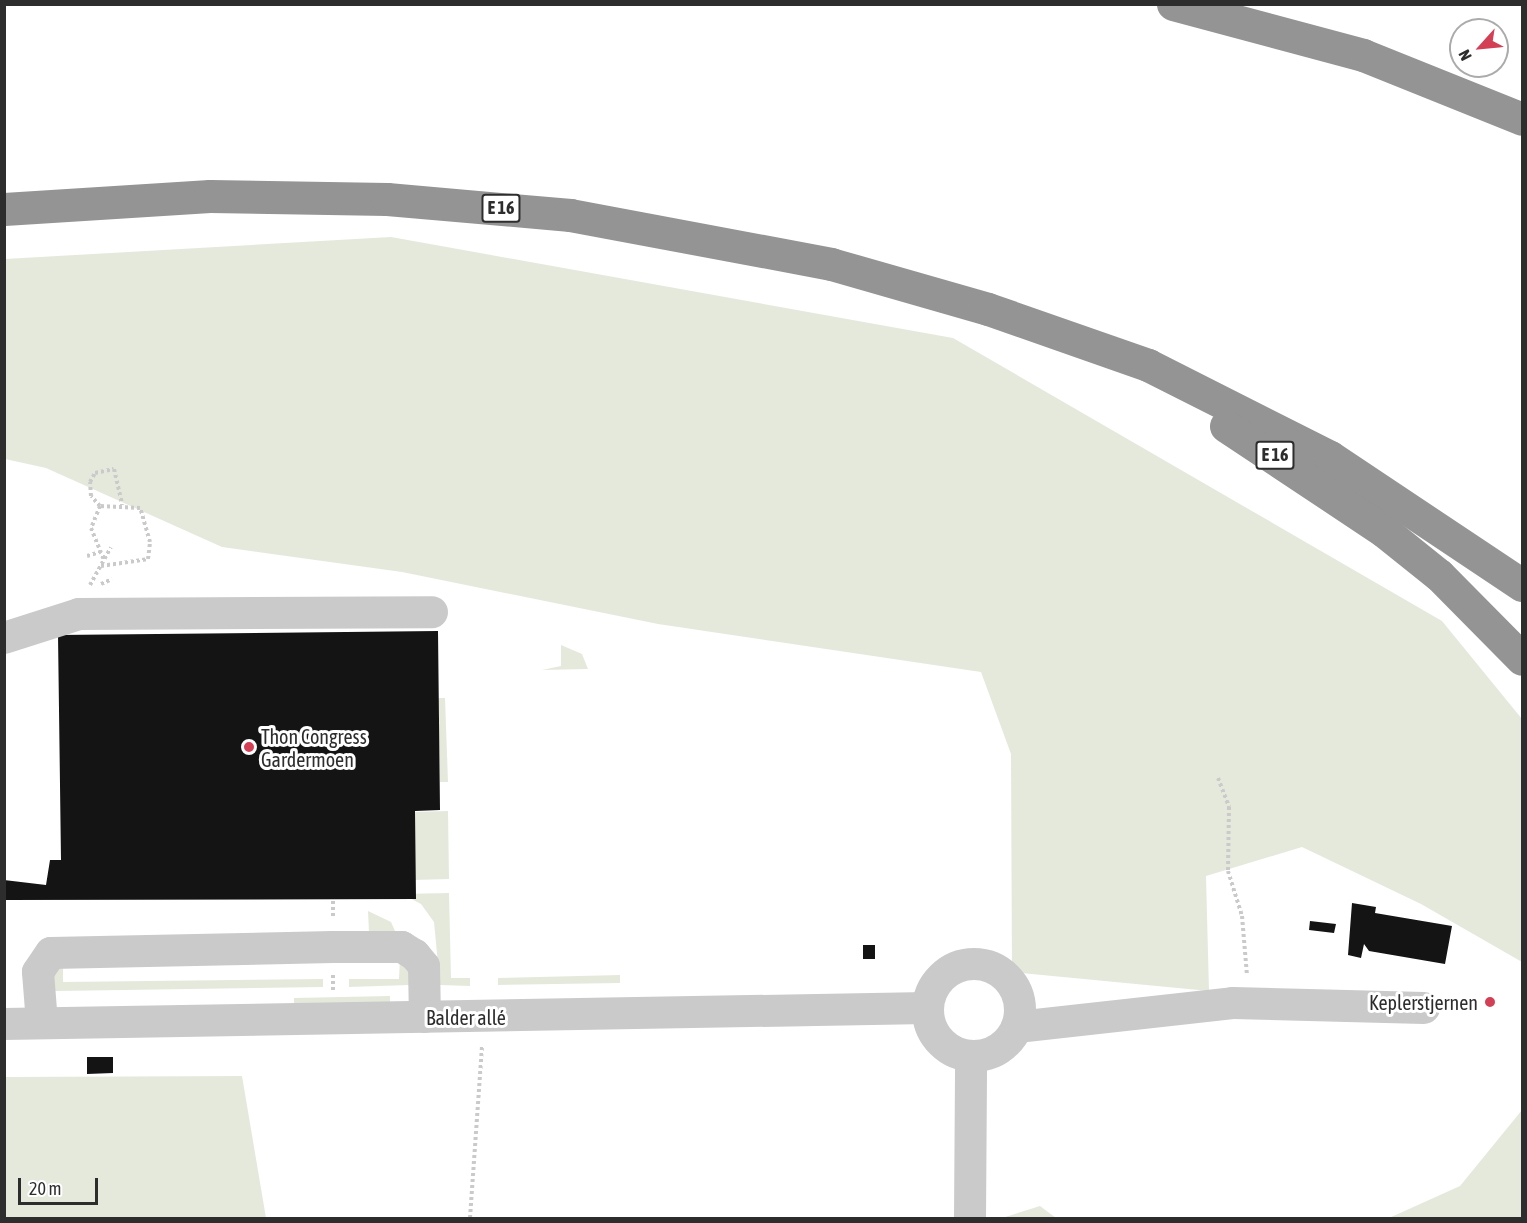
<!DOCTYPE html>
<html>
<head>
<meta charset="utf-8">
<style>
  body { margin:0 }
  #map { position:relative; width:1527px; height:1223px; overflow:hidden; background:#fff; font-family:"Asap Condensed",sans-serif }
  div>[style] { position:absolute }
  .green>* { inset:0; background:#e4e9dc }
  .building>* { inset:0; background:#141414 }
  .path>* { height:4px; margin-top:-2px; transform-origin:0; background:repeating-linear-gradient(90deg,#cacaca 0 3px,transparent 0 6px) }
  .minor>* { height:32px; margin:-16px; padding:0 16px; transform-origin:16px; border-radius:16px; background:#cacaca }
  .minor>.ring { margin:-16px; padding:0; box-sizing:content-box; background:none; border:32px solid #cacaca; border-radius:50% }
  .highway>* { height:33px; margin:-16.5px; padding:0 16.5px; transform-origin:16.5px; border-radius:16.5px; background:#949494 }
  .dots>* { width:16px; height:16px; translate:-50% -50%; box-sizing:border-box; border:3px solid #fff; border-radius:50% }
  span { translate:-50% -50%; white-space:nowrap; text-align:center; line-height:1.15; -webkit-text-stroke:6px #fff; paint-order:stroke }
  .shield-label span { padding:2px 4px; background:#fff; border:2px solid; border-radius:4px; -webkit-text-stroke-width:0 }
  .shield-label { font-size:18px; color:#2d2d2d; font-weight:700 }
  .poi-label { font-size:20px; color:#2d2d2d }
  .left { translate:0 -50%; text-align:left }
  .right { translate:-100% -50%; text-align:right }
  .street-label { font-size:20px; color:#2d2d2d }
  .frame { position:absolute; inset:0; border:6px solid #2d2d2d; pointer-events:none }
  .north { position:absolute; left:1449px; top:18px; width:60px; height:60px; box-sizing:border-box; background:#fff; border:2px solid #ababab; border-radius:50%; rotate:243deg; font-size:16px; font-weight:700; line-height:24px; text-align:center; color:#2d2d2d }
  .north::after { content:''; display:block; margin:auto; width:21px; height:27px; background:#d34056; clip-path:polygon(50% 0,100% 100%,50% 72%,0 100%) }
  .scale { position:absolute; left:18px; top:1178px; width:80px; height:27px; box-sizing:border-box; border:3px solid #2d2d2d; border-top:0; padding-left:8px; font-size:18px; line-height:21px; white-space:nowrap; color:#2d2d2d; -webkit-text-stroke:4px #fff; paint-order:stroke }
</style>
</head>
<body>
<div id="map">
  <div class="green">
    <i style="clip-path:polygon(391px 237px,953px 338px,1442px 621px,1522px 719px,1522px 962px,1421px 904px,1302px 847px,1206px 876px,1209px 991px,1012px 972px,1011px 754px,981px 672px,658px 624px,402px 572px,222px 547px,46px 468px,5px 459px,5px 259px)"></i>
    <i style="clip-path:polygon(561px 645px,582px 654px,588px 669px,542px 670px,561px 666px)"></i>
    <i style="clip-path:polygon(438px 698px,445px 698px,448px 782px,440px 782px)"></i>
    <i style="clip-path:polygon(448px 811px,449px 879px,414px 880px,412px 812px)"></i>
    <i style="clip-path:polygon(449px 893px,451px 978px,470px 978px,470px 986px,440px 985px,434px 922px,421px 904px,402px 894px)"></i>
    <i style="clip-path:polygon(368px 911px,391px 922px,395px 931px,369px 933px)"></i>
    <i style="clip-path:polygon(400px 958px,409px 962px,409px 985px,349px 987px,349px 979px,399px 979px)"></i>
    <i style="clip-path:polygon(63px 962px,63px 982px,323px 979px,323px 987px,56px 991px,50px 988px,53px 965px)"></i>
    <i style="clip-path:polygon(620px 975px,620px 983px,498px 985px,498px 978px)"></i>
    <i style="clip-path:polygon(390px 996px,390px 1003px,294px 1005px,294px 998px)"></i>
    <i style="clip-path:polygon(242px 1076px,266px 1218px,5px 1218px,5px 1077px)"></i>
    <i style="clip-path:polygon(1522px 1110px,1522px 1218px,1389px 1218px,1460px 1186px)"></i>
    <i style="clip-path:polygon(1040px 1206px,1056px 1218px,1002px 1218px)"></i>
  </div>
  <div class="building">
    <i style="clip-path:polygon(438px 631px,440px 810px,415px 811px,416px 899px,4px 900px,4px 880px,46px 885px,50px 860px,61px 860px,58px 635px)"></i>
    <i style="clip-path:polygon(1352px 903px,1376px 907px,1375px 913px,1452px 926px,1445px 964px,1369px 951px,1364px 944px,1361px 958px,1348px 955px)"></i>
    <i style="clip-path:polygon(1310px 921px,1336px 924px,1334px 933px,1309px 930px)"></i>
    <i style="clip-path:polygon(863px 945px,875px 945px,875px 959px,863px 959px)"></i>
    <i style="clip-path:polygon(87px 1057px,113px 1057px,113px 1073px,87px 1074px)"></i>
  </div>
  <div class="path">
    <i style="left:100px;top:506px;width:13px;rotate:-132deg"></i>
    <i style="left:91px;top:496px;width:14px;rotate:-94deg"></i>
    <i style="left:90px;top:482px;width:10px;rotate:-61deg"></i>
    <i style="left:95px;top:473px;width:19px;rotate:-12deg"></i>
    <i style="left:114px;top:469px;width:37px;rotate:77deg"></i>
    <i style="left:87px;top:556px;width:14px;rotate:-17deg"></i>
    <i style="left:101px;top:566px;width:48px;rotate:-8.5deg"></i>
    <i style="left:148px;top:559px;width:17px;rotate:-83deg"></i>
    <i style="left:150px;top:542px;width:35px;rotate:-106deg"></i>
    <i style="left:140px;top:508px;width:40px;rotate:-177.1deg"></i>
    <i style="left:100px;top:506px;width:24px;rotate:112deg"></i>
    <i style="left:91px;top:528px;width:35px;rotate:68deg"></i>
    <i style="left:101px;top:584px;width:12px;rotate:-24deg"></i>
    <i style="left:90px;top:585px;width:43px;rotate:-61.1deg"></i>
    <i style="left:1218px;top:778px;width:31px;rotate:69deg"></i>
    <i style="left:1229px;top:807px;width:64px;rotate:90.9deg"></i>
    <i style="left:1228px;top:871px;width:47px;rotate:72.7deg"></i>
    <i style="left:1242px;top:916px;width:59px;rotate:85.2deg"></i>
    <i style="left:333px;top:901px;width:18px;rotate:90deg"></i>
    <i style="left:333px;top:975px;width:16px;rotate:90deg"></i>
    <i style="left:470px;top:1218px;width:173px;rotate:-86deg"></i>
  </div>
  <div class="minor">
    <i style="left:4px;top:638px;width:79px;rotate:-17.7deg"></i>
    <i style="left:79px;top:614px;width:353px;rotate:-0.3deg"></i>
    <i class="ring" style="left:928px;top:964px;width:60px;height:60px"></i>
    <i style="left:42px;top:1023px;width:51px;rotate:-94.5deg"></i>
    <i style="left:38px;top:972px;width:23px;rotate:-56deg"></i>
    <i style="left:51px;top:953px;width:282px;rotate:-1.2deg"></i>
    <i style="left:333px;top:947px;width:69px"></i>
    <i style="left:402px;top:947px;width:15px;rotate:32deg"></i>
    <i style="left:415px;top:955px;width:14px;rotate:51deg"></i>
    <i style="left:424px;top:966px;width:51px;rotate:88.9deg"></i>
    <i style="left:4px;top:1024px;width:923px;rotate:-0.99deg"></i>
    <i style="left:1017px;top:1027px;width:217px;rotate:-6.3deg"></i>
    <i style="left:1233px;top:1003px;width:191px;rotate:1.5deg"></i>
    <i style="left:970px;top:1218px;width:161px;rotate:-89.6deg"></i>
  </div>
  <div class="highway">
    <i style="left:1173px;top:4px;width:197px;rotate:15deg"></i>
    <i style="left:1363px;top:55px;width:171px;rotate:21.9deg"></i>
    <i style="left:4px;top:209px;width:206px;rotate:-3.6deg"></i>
    <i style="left:210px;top:196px;width:177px;rotate:1deg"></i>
    <i style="left:387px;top:199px;width:184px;rotate:5deg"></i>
    <i style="left:570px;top:215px;width:266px;rotate:10.6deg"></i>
    <i style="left:831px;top:264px;width:163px;rotate:16deg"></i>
    <i style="left:988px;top:309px;width:170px;rotate:19.3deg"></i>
    <i style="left:1148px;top:365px;width:204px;rotate:26.8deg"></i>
    <i style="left:1330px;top:457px;width:231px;rotate:33.7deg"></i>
    <i style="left:1226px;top:426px;width:190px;rotate:33.6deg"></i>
    <i style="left:1384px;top:531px;width:70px;rotate:38.7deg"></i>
    <i style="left:1439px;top:575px;width:118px;rotate:45.3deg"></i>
  </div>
  <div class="dots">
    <i style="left:249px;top:747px;background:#d34056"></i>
    <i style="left:1490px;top:1002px;background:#d34056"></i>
  </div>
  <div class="shield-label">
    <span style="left:501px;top:208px">E 16</span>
    <span style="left:1275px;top:455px">E 16</span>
  </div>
  <div class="poi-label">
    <span class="left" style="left:261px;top:748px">Thon Congress<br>Gardermoen</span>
    <span class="right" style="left:1478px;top:1002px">Keplerstjernen</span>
  </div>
  <div class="street-label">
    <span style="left:466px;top:1017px">Balder allé</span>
  </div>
  <div class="frame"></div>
  <div class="north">N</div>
  <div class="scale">20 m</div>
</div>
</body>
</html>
